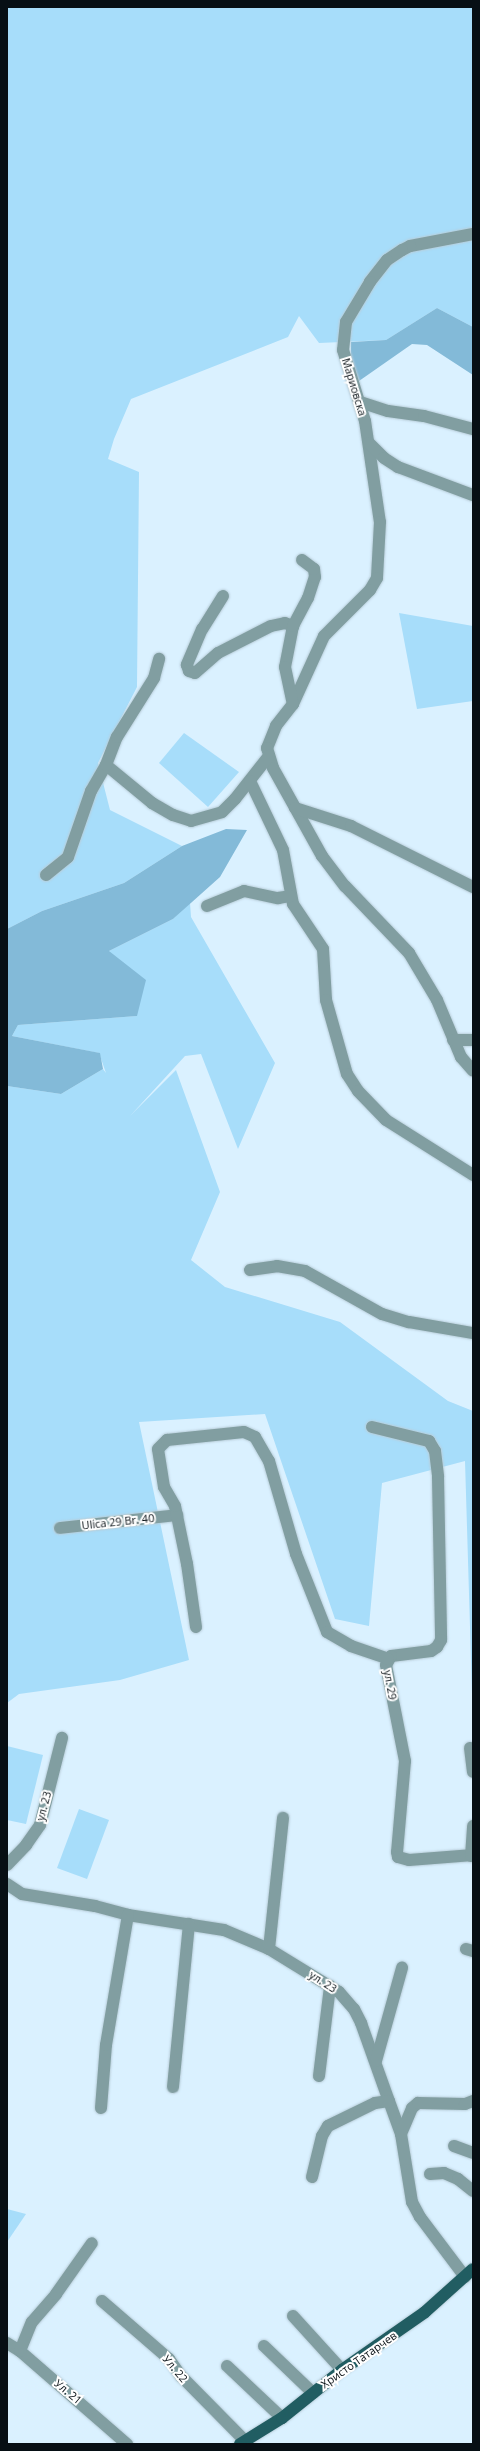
<!DOCTYPE html>
<html>
<head>
<meta charset="utf-8">
<style>
  body { margin:0 }
  #map { position:relative; width:480px; height:2451px; overflow:hidden; background:#daf1ff; font-family:"Open Sans",sans-serif }
  div>[style] { position:absolute }
  .green>* { inset:0; background:#a7ddfa }
  .forest>* { inset:0; background:#83bad8 }
  .roads { filter:drop-shadow(0 0 1px #b8cdd9) drop-shadow(0 0 1px #b8cdd9) }
  .minor>* { height:12px; margin:-6px; padding:0 6px; transform-origin:6px; border-radius:6px; background:#819ea1 }
  .major>* { height:12px; margin:-6px; padding:0 6px; transform-origin:6px; border-radius:6px; background:#215d62 }
  span { translate:-50% -50%; white-space:nowrap; text-align:center; line-height:1.15; -webkit-text-stroke:4px #fff; paint-order:stroke }
  .street-label { font-size:11px; color:#070f14 }
  .frame { position:absolute; inset:0; border:8px solid #070f14; pointer-events:none }
</style>
</head>
<body>
<div id="map">
  <div class="green">
    <i style="clip-path:polygon(7px 7px,473px 7px,473px 327px,437px 308px,386px 340px,319px 343px,299px 316px,288px 337px,131px 399px,114px 439px,108px 459px,139px 472px,137px 687px,98px 763px,110px 810px,182px 846px,124px 883px,42px 911px,7px 929px)"></i>
    <i style="clip-path:polygon(399px 613px,473px 626px,473px 701px,417px 709px)"></i>
    <i style="clip-path:polygon(184px 733px,239px 772px,208px 807px,159px 763px)"></i>
    <i style="clip-path:polygon(190px 903px,191px 917px,275px 1063px,238px 1149px,201px 1054px,185px 1056px,130px 1116px,176px 1070px,220px 1192px,191px 1260px,225px 1287px,340px 1322px,448px 1401px,473px 1411px,473px 1727px,465px 1461px,382px 1483px,369px 1626px,335px 1619px,265px 1414px,139px 1422px,189px 1660px,120px 1680px,19px 1694px,7px 1703px,7px 1086px,61px 1094px,103px 1069px,106px 1073px,99px 1053px,12px 1036px,18px 1025px,137px 1016px,109px 951px,173px 919px)"></i>
    <i style="clip-path:polygon(7px 1746px,43px 1755px,26px 1824px,7px 1820px)"></i>
    <i style="clip-path:polygon(79px 1809px,109px 1820px,87px 1879px,57px 1868px)"></i>
    <i style="clip-path:polygon(7px 2209px,26px 2214px,7px 2242px)"></i>
  </div>
  <div class="forest">
    <i style="clip-path:polygon(437px 308px,473px 327px,473px 375px,427px 345px,412px 344px,359px 381px,351px 361px,351px 342px,386px 340px)"></i>
    <i style="clip-path:polygon(226px 829px,247px 830px,220px 877px,173px 919px,109px 951px,146px 980px,137px 1016px,18px 1025px,12px 1036px,100px 1053px,103px 1069px,61px 1094px,7px 1086px,7px 929px,42px 911px,124px 883px,182px 846px)"></i>
  </div>
  <div class="roads">
    <div class="minor">
      <i style="left:473px;top:234px;width:64px;rotate:169.2deg"></i>
      <i style="left:410px;top:246px;width:9px;rotate:153deg"></i>
      <i style="left:402px;top:250px;width:18px;rotate:146deg"></i>
      <i style="left:387px;top:260px;width:28px;rotate:128deg"></i>
      <i style="left:370px;top:282px;width:47px;rotate:121deg"></i>
      <i style="left:346px;top:322px;width:28px;rotate:96deg"></i>
      <i style="left:343px;top:350px;width:74px;rotate:72.8deg"></i>
      <i style="left:365px;top:421px;width:102px;rotate:81.6deg"></i>
      <i style="left:380px;top:522px;width:56px;rotate:93.1deg"></i>
      <i style="left:377px;top:578px;width:14px;rotate:120deg"></i>
      <i style="left:370px;top:590px;width:65px;rotate:135deg"></i>
      <i style="left:324px;top:636px;width:75px;rotate:114.5deg"></i>
      <i style="left:293px;top:704px;width:28px;rotate:128deg"></i>
      <i style="left:276px;top:726px;width:24px;rotate:112deg"></i>
      <i style="left:267px;top:748px;width:21px;rotate:73deg"></i>
      <i style="left:273px;top:768px;width:101px;rotate:60.9deg"></i>
      <i style="left:322px;top:856px;width:38px;rotate:53deg"></i>
      <i style="left:345px;top:886px;width:93px;rotate:46.3deg"></i>
      <i style="left:409px;top:953px;width:55px;rotate:59.2deg"></i>
      <i style="left:437px;top:1000px;width:62px;rotate:67.2deg"></i>
      <i style="left:461px;top:1057px;width:18px;rotate:49deg"></i>
      <i style="left:360px;top:402px;width:29px;rotate:18deg"></i>
      <i style="left:388px;top:411px;width:36px;rotate:8deg"></i>
      <i style="left:424px;top:416px;width:51px;rotate:14.9deg"></i>
      <i style="left:369px;top:443px;width:21px;rotate:45deg"></i>
      <i style="left:384px;top:458px;width:17px;rotate:33deg"></i>
      <i style="left:398px;top:467px;width:80px;rotate:20.5deg"></i>
      <i style="left:223px;top:596px;width:39px;rotate:122deg"></i>
      <i style="left:202px;top:629px;width:39px;rotate:113deg"></i>
      <i style="left:187px;top:665px;width:6px;rotate:72deg"></i>
      <i style="left:189px;top:671px;width:6px;rotate:18deg"></i>
      <i style="left:195px;top:673px;width:30px;rotate:-41deg"></i>
      <i style="left:218px;top:653px;width:59px;rotate:-27deg"></i>
      <i style="left:271px;top:626px;width:14px;rotate:-12deg"></i>
      <i style="left:285px;top:623px;width:9px;rotate:21deg"></i>
      <i style="left:293px;top:626px;width:42px;rotate:101deg"></i>
      <i style="left:285px;top:667px;width:38px;rotate:78deg"></i>
      <i style="left:293px;top:626px;width:32px;rotate:-62deg"></i>
      <i style="left:308px;top:598px;width:22px;rotate:-72deg"></i>
      <i style="left:315px;top:577px;width:8px;rotate:-97deg"></i>
      <i style="left:314px;top:569px;width:15px;rotate:-143deg"></i>
      <i style="left:106px;top:765px;width:60px;rotate:39.6deg"></i>
      <i style="left:152px;top:803px;width:24px;rotate:30deg"></i>
      <i style="left:173px;top:815px;width:19px;rotate:18deg"></i>
      <i style="left:191px;top:821px;width:32px;rotate:-16deg"></i>
      <i style="left:222px;top:812px;width:18px;rotate:-45deg"></i>
      <i style="left:235px;top:799px;width:55px;rotate:-51.7deg"></i>
      <i style="left:250px;top:781px;width:76px;rotate:64.4deg"></i>
      <i style="left:283px;top:850px;width:55px;rotate:79.5deg"></i>
      <i style="left:293px;top:904px;width:54px;rotate:56.3deg"></i>
      <i style="left:323px;top:949px;width:51px;rotate:86.6deg"></i>
      <i style="left:326px;top:1000px;width:77px;rotate:74.2deg"></i>
      <i style="left:347px;top:1074px;width:20px;rotate:57deg"></i>
      <i style="left:358px;top:1091px;width:40px;rotate:46deg"></i>
      <i style="left:386px;top:1120px;width:103px;rotate:32.3deg"></i>
      <i style="left:295px;top:808px;width:59px;rotate:17.8deg"></i>
      <i style="left:351px;top:826px;width:136px;rotate:26.6deg"></i>
      <i style="left:46px;top:875px;width:28px;rotate:-39deg"></i>
      <i style="left:68px;top:857px;width:70px;rotate:-70.8deg"></i>
      <i style="left:91px;top:791px;width:30px;rotate:-60deg"></i>
      <i style="left:106px;top:765px;width:30px;rotate:-69deg"></i>
      <i style="left:117px;top:737px;width:70px;rotate:-57.9deg"></i>
      <i style="left:154px;top:678px;width:20px;rotate:-75deg"></i>
      <i style="left:207px;top:906px;width:40px;rotate:-22deg"></i>
      <i style="left:244px;top:891px;width:35px;rotate:12deg"></i>
      <i style="left:278px;top:898px;width:12px;rotate:-9deg"></i>
      <i style="left:453px;top:1040px;width:20px"></i>
      <i style="left:250px;top:1270px;width:27px;rotate:-8deg"></i>
      <i style="left:277px;top:1266px;width:28px;rotate:10deg"></i>
      <i style="left:305px;top:1271px;width:88px;rotate:29.2deg"></i>
      <i style="left:382px;top:1314px;width:28px;rotate:17deg"></i>
      <i style="left:409px;top:1322px;width:65px;rotate:9.8deg"></i>
      <i style="left:372px;top:1427px;width:59px;rotate:13.8deg"></i>
      <i style="left:429px;top:1441px;width:12px;rotate:59deg"></i>
      <i style="left:435px;top:1451px;width:26px;rotate:83deg"></i>
      <i style="left:438px;top:1477px;width:163px;rotate:88.9deg"></i>
      <i style="left:441px;top:1640px;width:8px;rotate:120deg"></i>
      <i style="left:437px;top:1647px;width:7px;rotate:146deg"></i>
      <i style="left:431px;top:1651px;width:40px;rotate:172.9deg"></i>
      <i style="left:391px;top:1656px;width:10px;rotate:119deg"></i>
      <i style="left:386px;top:1665px;width:98px;rotate:78.8deg"></i>
      <i style="left:405px;top:1761px;width:91px;rotate:95deg"></i>
      <i style="left:397px;top:1852px;width:5px;rotate:79deg"></i>
      <i style="left:398px;top:1857px;width:11px;rotate:15deg"></i>
      <i style="left:409px;top:1860px;width:64px;rotate:-4.5deg"></i>
      <i style="left:60px;top:1528px;width:118px;rotate:-6.3deg"></i>
      <i style="left:196px;top:1627px;width:64px;rotate:-98.1deg"></i>
      <i style="left:187px;top:1564px;width:59px;rotate:-101.7deg"></i>
      <i style="left:175px;top:1506px;width:22px;rotate:-120deg"></i>
      <i style="left:164px;top:1487px;width:38px;rotate:-99deg"></i>
      <i style="left:158px;top:1449px;width:13px;rotate:-45deg"></i>
      <i style="left:167px;top:1440px;width:77px;rotate:-5.9deg"></i>
      <i style="left:244px;top:1432px;width:12px;rotate:24deg"></i>
      <i style="left:255px;top:1437px;width:28px;rotate:60deg"></i>
      <i style="left:269px;top:1461px;width:97px;rotate:73.8deg"></i>
      <i style="left:296px;top:1554px;width:84px;rotate:68.3deg"></i>
      <i style="left:327px;top:1632px;width:28px;rotate:30deg"></i>
      <i style="left:351px;top:1646px;width:39px;rotate:19deg"></i>
      <i style="left:470px;top:1748px;width:24px;rotate:83deg"></i>
      <i style="left:471px;top:1856px;width:30px;rotate:-86deg"></i>
      <i style="left:7px;top:1865px;width:28px;rotate:-46deg"></i>
      <i style="left:26px;top:1845px;width:24px;rotate:-55deg"></i>
      <i style="left:40px;top:1825px;width:90px;rotate:-75.8deg"></i>
      <i style="left:7px;top:1884px;width:18px;rotate:34deg"></i>
      <i style="left:22px;top:1894px;width:74px;rotate:9.3deg"></i>
      <i style="left:95px;top:1906px;width:34px;rotate:15deg"></i>
      <i style="left:128px;top:1915px;width:97px;rotate:8.9deg"></i>
      <i style="left:224px;top:1930px;width:49px;rotate:22.9deg"></i>
      <i style="left:269px;top:1949px;width:82px;rotate:31.6deg"></i>
      <i style="left:339px;top:1992px;width:23px;rotate:49deg"></i>
      <i style="left:354px;top:2009px;width:16px;rotate:63deg"></i>
      <i style="left:361px;top:2023px;width:83px;rotate:70.3deg"></i>
      <i style="left:389px;top:2101px;width:35px;rotate:70deg"></i>
      <i style="left:401px;top:2134px;width:69px;rotate:80.8deg"></i>
      <i style="left:412px;top:2202px;width:17px;rotate:62deg"></i>
      <i style="left:420px;top:2217px;width:75px;rotate:53.1deg"></i>
      <i style="left:269px;top:1949px;width:132px;rotate:-83.9deg"></i>
      <i style="left:466px;top:1949px;width:7px;rotate:16deg"></i>
      <i style="left:376px;top:2061px;width:97px;rotate:-74.4deg"></i>
      <i style="left:319px;top:2076px;width:91px;rotate:-83deg"></i>
      <i style="left:173px;top:2087px;width:164px;rotate:-84.4deg"></i>
      <i style="left:101px;top:2108px;width:63px;rotate:-85.5deg"></i>
      <i style="left:106px;top:2045px;width:132px;rotate:-80.4deg"></i>
      <i style="left:401px;top:2134px;width:28px;rotate:-67deg"></i>
      <i style="left:412px;top:2108px;width:8px;rotate:-40deg"></i>
      <i style="left:418px;top:2103px;width:47px;rotate:1.2deg"></i>
      <i style="left:465px;top:2104px;width:9px;rotate:-21deg"></i>
      <i style="left:454px;top:2146px;width:20px;rotate:20deg"></i>
      <i style="left:430px;top:2174px;width:14px;rotate:-4deg"></i>
      <i style="left:444px;top:2173px;width:15px;rotate:23deg"></i>
      <i style="left:458px;top:2179px;width:19px;rotate:39deg"></i>
      <i style="left:312px;top:2177px;width:42px;rotate:-76.3deg"></i>
      <i style="left:322px;top:2136px;width:12px;rotate:-59deg"></i>
      <i style="left:328px;top:2126px;width:52px;rotate:-26.1deg"></i>
      <i style="left:375px;top:2103px;width:14px;rotate:-8deg"></i>
      <i style="left:102px;top:2301px;width:89px;rotate:40.9deg"></i>
      <i style="left:169px;top:2359px;width:21px;rotate:55deg"></i>
      <i style="left:181px;top:2376px;width:91px;rotate:45.4deg"></i>
      <i style="left:293px;top:2316px;width:73px;rotate:47.8deg"></i>
      <i style="left:7px;top:2343px;width:15px;rotate:32deg"></i>
      <i style="left:20px;top:2351px;width:142px;rotate:41deg"></i>
      <i style="left:264px;top:2346px;width:68px;rotate:43.8deg"></i>
      <i style="left:20px;top:2351px;width:31px;rotate:-68deg"></i>
      <i style="left:32px;top:2322px;width:37px;rotate:-49deg"></i>
      <i style="left:56px;top:2294px;width:62px;rotate:-54.8deg"></i>
      <i style="left:227px;top:2366px;width:76px;rotate:43.4deg"></i>
    </div>
    <div class="major">
      <i style="left:240px;top:2444px;width:49px;rotate:-31.8deg"></i>
      <i style="left:282px;top:2418px;width:77px;rotate:-38.7deg"></i>
      <i style="left:342px;top:2370px;width:101px;rotate:-34.9deg"></i>
      <i style="left:425px;top:2312px;width:64px;rotate:-41.9deg"></i>
    </div>
  </div>
  <div class="street-label">
    <span style="left:354px;top:387px;rotate:73deg">Мариовска</span>
    <span style="left:118px;top:1522px;rotate:-6deg">Ulica 29 Br. 40</span>
    <span style="left:390px;top:1685px;rotate:80deg">ул. 29</span>
    <span style="left:44px;top:1806px;rotate:-75deg">ул. 23</span>
    <span style="left:323px;top:1982px;rotate:33deg">ул. 23</span>
    <span style="left:359px;top:2360px;rotate:-35deg">Христо Татарчев</span>
    <span style="left:175px;top:2369px;rotate:50deg">Ул. 22</span>
    <span style="left:68px;top:2392px;rotate:40deg">Ул. 21</span>
  </div>
  <div class="frame"></div>
</div>
</body>
</html>
